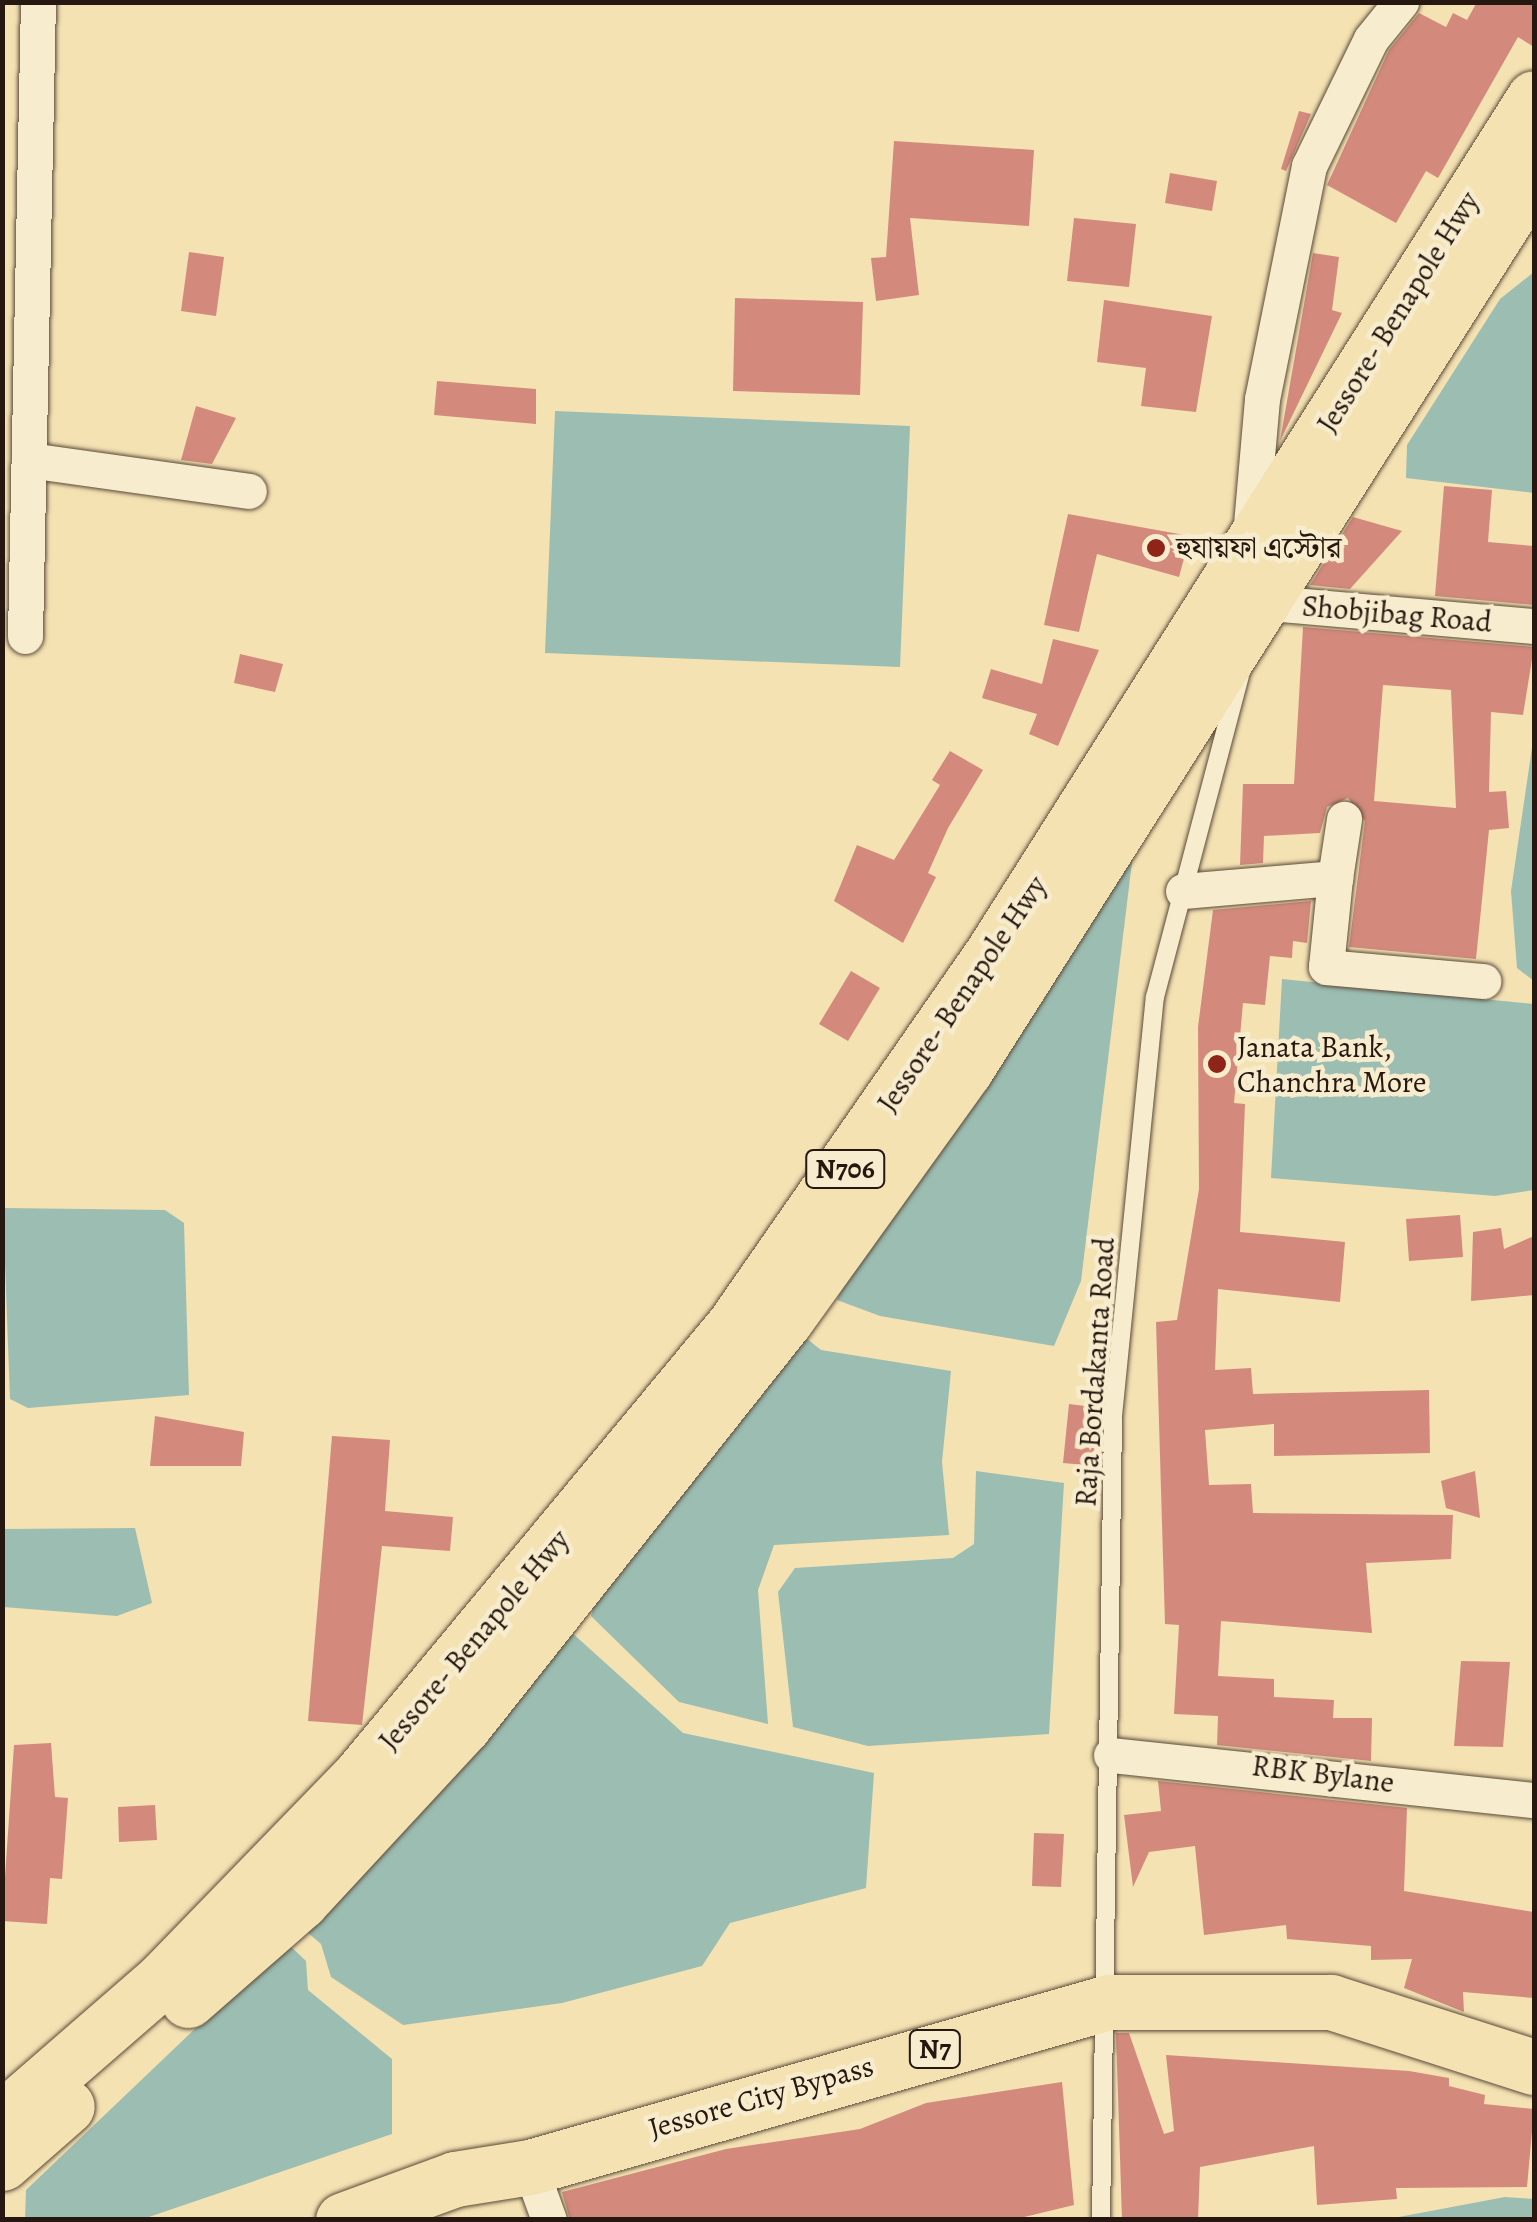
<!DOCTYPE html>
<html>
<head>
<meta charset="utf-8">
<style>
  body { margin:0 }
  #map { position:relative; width:1537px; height:2222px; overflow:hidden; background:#f4e2b3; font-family:Alegreya,"Noto Serif Bengali",serif }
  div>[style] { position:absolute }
  .water>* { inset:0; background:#9cbdb2 }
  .building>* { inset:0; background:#d38a7d }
  .roads { filter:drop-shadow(0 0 2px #5a4a39) drop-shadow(0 0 2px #5a4a39) }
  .lane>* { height:18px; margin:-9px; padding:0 9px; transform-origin:9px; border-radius:9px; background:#f8ecce }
  .street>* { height:35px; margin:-17.5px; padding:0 17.5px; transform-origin:17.5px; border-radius:17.5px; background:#f8ecce }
  .highway>* { height:55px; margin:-27.5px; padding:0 27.5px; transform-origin:27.5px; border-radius:27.5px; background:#f4e2b3 }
  .dots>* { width:28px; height:28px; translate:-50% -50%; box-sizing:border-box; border:5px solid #f8ecce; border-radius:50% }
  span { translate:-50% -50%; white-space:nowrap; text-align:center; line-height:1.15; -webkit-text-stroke:9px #f8ecce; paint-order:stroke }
  .shield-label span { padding:2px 8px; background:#f8ecce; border:2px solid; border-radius:8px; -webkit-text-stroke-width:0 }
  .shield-label { font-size:28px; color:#261710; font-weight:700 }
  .street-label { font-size:30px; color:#261710 }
  .poi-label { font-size:30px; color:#261710 }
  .left { translate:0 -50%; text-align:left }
  .frame { position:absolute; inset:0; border:5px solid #261710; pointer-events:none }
</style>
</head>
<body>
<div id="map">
  <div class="water">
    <i style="clip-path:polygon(1534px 272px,1534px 493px,1406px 478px,1407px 445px,1500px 299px)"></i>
    <i style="clip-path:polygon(555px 411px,910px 426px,900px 667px,545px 653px)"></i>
    <i style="clip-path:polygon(1534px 734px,1534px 981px,1517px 968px,1511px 891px)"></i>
    <i style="clip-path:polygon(1133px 854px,1081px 1281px,1054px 1346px,880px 1316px,837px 1300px,871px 1211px)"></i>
    <i style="clip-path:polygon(1282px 979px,1534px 1004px,1534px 1190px,1495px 1196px,1271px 1178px)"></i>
    <i style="clip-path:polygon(3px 1208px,165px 1210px,184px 1223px,189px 1395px,28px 1408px,10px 1399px)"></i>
    <i style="clip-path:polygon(796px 1330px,821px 1350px,951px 1371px,942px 1462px,949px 1535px,774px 1545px,758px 1590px,768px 1724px,679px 1702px,591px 1616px,599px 1587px)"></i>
    <i style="clip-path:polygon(976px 1471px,1064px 1483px,1049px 1734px,868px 1746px,793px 1727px,778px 1592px,795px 1568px,953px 1558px,974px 1544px)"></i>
    <i style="clip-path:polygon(135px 1528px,152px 1603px,117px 1616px,3px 1607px,3px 1529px)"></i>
    <i style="clip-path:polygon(570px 1631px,683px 1733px,874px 1773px,866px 1888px,730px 1923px,702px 1966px,562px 2003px,403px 2025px,331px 1977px,321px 1944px,300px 1926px)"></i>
    <i style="clip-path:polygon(286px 1942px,306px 1961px,308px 1990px,392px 2059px,392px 2134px,143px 2219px,25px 2220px,26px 2190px)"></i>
    <i style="clip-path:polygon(1505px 2197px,1534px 2199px,1534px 2219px,1388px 2219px)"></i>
  </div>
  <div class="building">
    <i style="clip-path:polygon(1477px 2px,1534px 2px,1534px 47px,1518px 37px,1438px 178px,1426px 171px,1396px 223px,1327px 185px,1389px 50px,1419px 13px,1446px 27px,1453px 13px,1467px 20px)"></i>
    <i style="clip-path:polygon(1299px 111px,1311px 114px,1286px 171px,1281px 169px)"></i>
    <i style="clip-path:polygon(894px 141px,1034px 150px,1029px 226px,910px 218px,919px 295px,876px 301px,871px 258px,886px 257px)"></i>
    <i style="clip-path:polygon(1170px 173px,1217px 181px,1212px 211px,1165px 203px)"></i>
    <i style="clip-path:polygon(1074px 218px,1136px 224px,1129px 287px,1067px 281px)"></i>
    <i style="clip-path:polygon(189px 252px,224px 257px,216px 316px,181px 311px)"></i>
    <i style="clip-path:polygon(1313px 253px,1339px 257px,1332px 310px,1342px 313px,1280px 441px)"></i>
    <i style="clip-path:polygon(735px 298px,863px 302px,860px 395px,733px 391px)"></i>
    <i style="clip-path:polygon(1104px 300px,1212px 316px,1196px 412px,1141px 406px,1146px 368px,1097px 362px)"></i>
    <i style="clip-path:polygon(437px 381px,536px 389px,536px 424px,434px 415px)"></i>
    <i style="clip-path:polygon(196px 406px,236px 418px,212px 464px,181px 460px)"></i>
    <i style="clip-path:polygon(1444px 486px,1492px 490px,1488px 542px,1534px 546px,1534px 605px,1435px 596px)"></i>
    <i style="clip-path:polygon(1068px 514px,1190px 536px,1179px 577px,1097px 554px,1079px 632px,1044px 625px)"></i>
    <i style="clip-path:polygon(1353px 517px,1402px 531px,1350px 589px,1310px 585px)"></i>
    <i style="clip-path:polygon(evenodd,1303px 627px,1534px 647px,1523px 715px,1491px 712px,1489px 792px,1506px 791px,1509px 828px,1489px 830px,1476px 959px,1349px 947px,1365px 821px,1348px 798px,1327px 807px,1320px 833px,1264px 836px,1263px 863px,1240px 865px,1243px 784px,1294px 784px,1303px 627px,1383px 685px,1451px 690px,1456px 808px,1374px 801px,1383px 685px)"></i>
    <i style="clip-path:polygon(1053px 639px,1099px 650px,1058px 746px,1029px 734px,1037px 714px,982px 698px,991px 669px,1042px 684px)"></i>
    <i style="clip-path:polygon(240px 654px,283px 664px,275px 692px,234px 683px)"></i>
    <i style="clip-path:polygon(950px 751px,983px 770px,948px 828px,928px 873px,936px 877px,903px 943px,834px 901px,857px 845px,894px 860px,940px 785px,932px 780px)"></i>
    <i style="clip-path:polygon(1311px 901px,1307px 943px,1293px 941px,1292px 958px,1270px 956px,1265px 1005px,1243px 1003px,1234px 1103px,1245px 1104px,1240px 1232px,1345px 1242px,1340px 1302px,1218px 1289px,1215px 1370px,1251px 1368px,1253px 1394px,1429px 1390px,1430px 1453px,1274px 1456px,1274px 1424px,1205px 1430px,1209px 1485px,1251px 1484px,1253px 1513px,1453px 1515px,1451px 1559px,1366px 1563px,1372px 1633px,1221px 1621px,1218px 1676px,1274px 1679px,1274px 1697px,1334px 1700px,1333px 1718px,1372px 1718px,1371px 1761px,1217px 1745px,1218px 1716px,1174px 1714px,1179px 1625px,1165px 1624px,1156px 1322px,1177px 1320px,1199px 1189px,1198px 1027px,1213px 910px)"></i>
    <i style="clip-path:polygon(851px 971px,880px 988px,848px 1041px,819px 1024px)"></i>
    <i style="clip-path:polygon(1460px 1215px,1463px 1257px,1409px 1261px,1406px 1219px)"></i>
    <i style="clip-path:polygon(1501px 1228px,1504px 1249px,1534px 1236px,1534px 1295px,1471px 1301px,1473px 1232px)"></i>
    <i style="clip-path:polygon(1069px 1404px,1101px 1408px,1097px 1466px,1063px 1463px)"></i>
    <i style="clip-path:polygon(155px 1416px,244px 1432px,241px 1466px,150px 1466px)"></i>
    <i style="clip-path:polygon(332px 1436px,390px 1440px,385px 1511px,453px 1517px,450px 1551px,382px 1546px,362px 1725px,308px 1721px)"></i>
    <i style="clip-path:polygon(1475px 1471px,1480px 1518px,1446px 1508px,1441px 1481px)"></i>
    <i style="clip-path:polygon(1461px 1661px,1510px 1662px,1503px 1747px,1454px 1746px)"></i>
    <i style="clip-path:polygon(51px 1743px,55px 1797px,68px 1798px,62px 1879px,50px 1878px,47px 1924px,2px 1921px,14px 1745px)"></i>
    <i style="clip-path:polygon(1158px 1781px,1407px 1808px,1404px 1891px,1534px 1912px,1534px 1998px,1463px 1992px,1464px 2012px,1404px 1988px,1412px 1959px,1371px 1960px,1371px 1946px,1287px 1939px,1286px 1925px,1204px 1935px,1195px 1846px,1149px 1852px,1133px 1887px,1124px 1815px,1161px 1811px)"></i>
    <i style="clip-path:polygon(155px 1805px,157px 1840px,119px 1842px,118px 1807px)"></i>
    <i style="clip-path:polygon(1034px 1833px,1064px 1834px,1061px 1887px,1032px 1886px)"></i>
    <i style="clip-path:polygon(1116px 2033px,1129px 2033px,1164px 2134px,1174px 2131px,1166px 2055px,1409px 2071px,1449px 2078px,1449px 2086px,1485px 2095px,1484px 2104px,1534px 2109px,1527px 2187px,1396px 2188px,1397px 2199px,1317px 2205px,1314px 2146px,1200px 2167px,1198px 2220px,1122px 2220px)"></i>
    <i style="clip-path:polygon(1062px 2082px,1074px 2205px,1012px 2220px,570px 2220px,562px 2192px,726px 2149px,860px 2129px,926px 2103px)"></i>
  </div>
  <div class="roads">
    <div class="lane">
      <i style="left:1101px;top:2220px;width:804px;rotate:-89.14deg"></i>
      <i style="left:1113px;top:1416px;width:421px;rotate:-84.3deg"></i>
      <i style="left:1155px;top:997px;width:333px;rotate:-75.2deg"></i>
    </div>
    <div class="street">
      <i style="left:29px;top:460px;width:222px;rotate:8deg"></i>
      <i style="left:1250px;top:536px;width:138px;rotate:-85deg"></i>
      <i style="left:1262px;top:399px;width:238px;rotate:-78.6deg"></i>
      <i style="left:1309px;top:166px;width:141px;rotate:-64deg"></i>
      <i style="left:1371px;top:39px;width:48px;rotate:-51deg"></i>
      <i style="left:1259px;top:602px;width:276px;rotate:5deg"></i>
      <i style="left:25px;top:636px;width:634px;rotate:-88.83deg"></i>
      <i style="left:1335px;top:878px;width:89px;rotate:95.8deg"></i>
      <i style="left:1326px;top:967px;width:158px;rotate:5.1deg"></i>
      <i style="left:1183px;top:891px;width:153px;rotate:-4.9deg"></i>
      <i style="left:1335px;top:878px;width:60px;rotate:-81.3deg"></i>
      <i style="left:1111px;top:1755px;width:425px;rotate:6.1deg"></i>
      <i style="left:530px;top:2167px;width:56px;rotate:70.3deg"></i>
    </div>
    <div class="highway">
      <i style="left:188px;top:2000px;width:150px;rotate:-41.2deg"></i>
      <i style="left:301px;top:1901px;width:240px;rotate:-47.2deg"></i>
      <i style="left:464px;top:1725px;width:518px;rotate:-51.58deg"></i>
      <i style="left:786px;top:1319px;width:307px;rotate:-54.3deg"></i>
      <i style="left:965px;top:1070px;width:1061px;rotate:-57.58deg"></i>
      <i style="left:2px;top:2119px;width:215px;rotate:-41deg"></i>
      <i style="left:164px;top:1978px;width:280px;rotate:-45.9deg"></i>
      <i style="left:359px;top:1777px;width:587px;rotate:-50.32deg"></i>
      <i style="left:734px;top:1325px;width:458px;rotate:-55.2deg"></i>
      <i style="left:995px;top:949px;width:1007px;rotate:-57.65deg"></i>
      <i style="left:2px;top:2163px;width:86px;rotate:-41.2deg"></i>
      <i style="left:343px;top:2220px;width:119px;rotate:-20.1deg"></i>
      <i style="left:455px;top:2179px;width:76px;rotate:-9.1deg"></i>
      <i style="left:530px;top:2167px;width:602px;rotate:-15.91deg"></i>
      <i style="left:1109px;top:2002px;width:222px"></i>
      <i style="left:1331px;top:2002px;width:213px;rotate:17.8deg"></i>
    </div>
  </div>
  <div class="dots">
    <i style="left:1156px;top:548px;background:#8f2418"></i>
    <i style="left:1217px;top:1064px;background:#8f2418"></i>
  </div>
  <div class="shield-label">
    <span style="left:845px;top:1169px">N706</span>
    <span style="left:935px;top:2049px">N7</span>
  </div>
  <div class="street-label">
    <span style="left:1398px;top:312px;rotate:-58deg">Jessore- Benapole Hwy</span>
    <span style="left:1397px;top:614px;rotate:5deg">Shobjibag Road</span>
    <span style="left:962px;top:994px;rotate:-56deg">Jessore- Benapole Hwy</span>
    <span style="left:1095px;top:1372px;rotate:-86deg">Raja Bordakanta Road</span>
    <span style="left:474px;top:1640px;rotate:-50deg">Jessore- Benapole Hwy</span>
    <span style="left:1323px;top:1774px;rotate:7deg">RBK Bylane</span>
    <span style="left:761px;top:2097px;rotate:-16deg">Jessore City Bypass</span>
  </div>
  <div class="poi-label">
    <span class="left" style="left:1176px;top:548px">হুযায়ফা এস্টোর</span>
    <span class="left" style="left:1237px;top:1064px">Janata Bank,<br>Chanchra More</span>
  </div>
  <div class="frame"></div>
</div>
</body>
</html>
